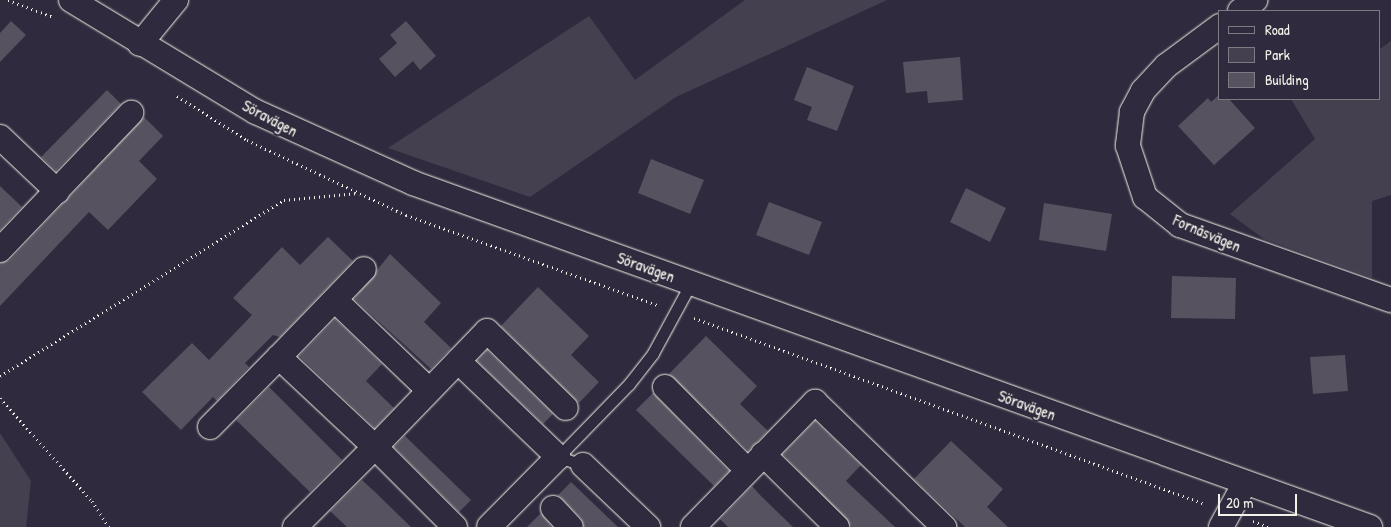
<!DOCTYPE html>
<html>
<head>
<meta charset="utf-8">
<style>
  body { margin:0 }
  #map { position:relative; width:1391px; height:527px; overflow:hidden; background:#2f2a3d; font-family:"Patrick Hand",sans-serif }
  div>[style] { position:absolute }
  .green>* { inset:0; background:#454050 }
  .building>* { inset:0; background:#56525f }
  .path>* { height:3px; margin-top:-1.5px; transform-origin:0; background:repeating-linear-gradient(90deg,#f4f1e8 0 1px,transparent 0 5px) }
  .roads { filter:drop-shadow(0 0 1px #f4f1e8) drop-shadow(0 0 1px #f4f1e8) }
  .lane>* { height:11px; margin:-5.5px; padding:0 5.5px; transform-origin:5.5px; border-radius:5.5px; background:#2f2a3d }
  .street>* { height:24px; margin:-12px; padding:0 12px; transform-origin:12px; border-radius:12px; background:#2f2a3d }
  span { translate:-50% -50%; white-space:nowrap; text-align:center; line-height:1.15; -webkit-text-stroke:4px #2f2a3d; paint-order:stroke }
  .street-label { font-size:16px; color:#f4f1e8 }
  .legend { position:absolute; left:1218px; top:10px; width:162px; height:90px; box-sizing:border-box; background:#2f2a3d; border:1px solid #7e7a81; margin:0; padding:6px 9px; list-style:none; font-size:15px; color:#f4f1e8 }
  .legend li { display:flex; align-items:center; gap:10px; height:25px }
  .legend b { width:25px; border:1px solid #7e7a81 }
  .scale { position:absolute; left:1218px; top:494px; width:79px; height:22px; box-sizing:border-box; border:2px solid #f4f1e8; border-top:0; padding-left:6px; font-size:15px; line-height:18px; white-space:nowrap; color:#f4f1e8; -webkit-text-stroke:4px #2f2a3d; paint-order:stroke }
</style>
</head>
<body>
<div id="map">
  <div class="green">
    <i style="clip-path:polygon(745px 0,887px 0,676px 97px,530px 197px,388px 148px,589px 16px,635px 80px)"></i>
    <i style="clip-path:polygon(1391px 41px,1391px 195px,1372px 201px,1372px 278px,1264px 239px,1230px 214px,1315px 139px,1291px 99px,1380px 99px,1380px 49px)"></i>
    <i style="clip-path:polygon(0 433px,31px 481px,26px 527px,0 527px)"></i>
  </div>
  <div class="building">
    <i style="clip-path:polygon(11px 21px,26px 35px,0 62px,0 33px)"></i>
    <i style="clip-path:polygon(406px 21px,436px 56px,420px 70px,413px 61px,395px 77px,379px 59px,397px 43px,390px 35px)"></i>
    <i style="clip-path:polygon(960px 57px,963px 100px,928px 103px,927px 91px,906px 93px,903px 62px)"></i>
    <i style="clip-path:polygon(807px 67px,854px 86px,837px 131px,807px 120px,812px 107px,794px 100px)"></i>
    <i style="clip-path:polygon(107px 90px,121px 104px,56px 171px,41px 157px)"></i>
    <i style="clip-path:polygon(1220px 94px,1220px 99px,1229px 99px,1255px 128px,1214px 165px,1178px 126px,1208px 98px,1211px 102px)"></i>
    <i style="clip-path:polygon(144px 117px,163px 136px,139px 161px,157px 179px,108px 230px,89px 212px,0 306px,0 263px,10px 260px)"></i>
    <i style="clip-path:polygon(651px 159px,704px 180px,690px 214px,638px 193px)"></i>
    <i style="clip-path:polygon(0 186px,22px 207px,0 230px)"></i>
    <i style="clip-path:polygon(966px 188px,1006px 208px,990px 242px,950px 222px)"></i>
    <i style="clip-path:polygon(769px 202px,822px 222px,809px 255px,756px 235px)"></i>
    <i style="clip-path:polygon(1044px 203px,1112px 214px,1106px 251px,1039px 240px)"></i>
    <i style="clip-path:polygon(328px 237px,353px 261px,280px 337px,273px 335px,245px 363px,249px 367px,217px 401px,213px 397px,181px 430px,142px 392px,192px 343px,209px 360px,252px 315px,233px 298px,282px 247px,300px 265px)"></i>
    <i style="clip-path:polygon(390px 254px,441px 303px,424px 322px,451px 348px,431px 369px,354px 299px)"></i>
    <i style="clip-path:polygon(1172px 276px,1236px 278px,1235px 319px,1171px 318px)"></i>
    <i style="clip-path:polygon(538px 287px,589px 336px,571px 355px,599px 382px,579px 403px,501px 326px)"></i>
    <i style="clip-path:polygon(335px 319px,382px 364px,366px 381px,394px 408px,375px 428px,299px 356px)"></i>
    <i style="clip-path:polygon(706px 336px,757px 386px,740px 404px,768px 431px,748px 451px,669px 374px)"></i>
    <i style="clip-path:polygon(487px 350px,553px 414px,543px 424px,477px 361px)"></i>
    <i style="clip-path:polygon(1345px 355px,1348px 391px,1313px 394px,1310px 357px)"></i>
    <i style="clip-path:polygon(269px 387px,342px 460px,310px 492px,236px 420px)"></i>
    <i style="clip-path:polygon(653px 393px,729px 471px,714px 486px,636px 410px)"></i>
    <i style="clip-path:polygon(815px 421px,861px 465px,846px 481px,895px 527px,852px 527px,783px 454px)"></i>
    <i style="clip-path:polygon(405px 436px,471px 500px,459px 512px,394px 447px)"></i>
    <i style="clip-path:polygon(951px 441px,1003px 489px,987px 507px,1008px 527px,965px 527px,914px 479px)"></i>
    <i style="clip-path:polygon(362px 480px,374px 491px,411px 527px,347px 527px,330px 511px)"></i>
    <i style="clip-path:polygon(571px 482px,618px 527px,584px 527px,581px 518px,558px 495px)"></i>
    <i style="clip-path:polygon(752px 486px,760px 495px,793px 527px,728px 527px,720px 519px)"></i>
    <i style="clip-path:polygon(541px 513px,552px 527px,527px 527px)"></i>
  </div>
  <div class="path">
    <i style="left:8px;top:0;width:48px;rotate:20.7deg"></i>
    <i style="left:177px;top:96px;width:83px;rotate:32.2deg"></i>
    <i style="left:247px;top:140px;width:176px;rotate:25.3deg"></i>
    <i style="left:406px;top:215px;width:268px;rotate:19.7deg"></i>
    <i style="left:694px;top:318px;width:544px;rotate:20deg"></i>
    <i style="left:0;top:376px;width:334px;rotate:-31.8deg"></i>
    <i style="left:284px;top:200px;width:74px;rotate:-5.4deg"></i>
    <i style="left:0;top:398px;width:138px;rotate:48.2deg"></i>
    <i style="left:92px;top:501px;width:31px;rotate:57deg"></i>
    <i style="left:1253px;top:521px;width:17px;rotate:21deg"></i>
  </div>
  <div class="roads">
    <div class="lane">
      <i style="left:583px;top:465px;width:26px;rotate:-162deg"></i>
      <i style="left:558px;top:457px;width:102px;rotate:-45.8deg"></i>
      <i style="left:629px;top:384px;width:39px;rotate:-52deg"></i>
      <i style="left:653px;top:353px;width:80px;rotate:-61.5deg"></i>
    </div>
    <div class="street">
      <i style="left:71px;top:0;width:216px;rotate:31.2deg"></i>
      <i style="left:256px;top:112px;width:172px;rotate:24.3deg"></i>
      <i style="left:413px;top:183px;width:1017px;rotate:19.77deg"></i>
      <i style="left:1240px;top:11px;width:19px;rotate:-36deg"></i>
      <i style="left:1220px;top:26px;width:67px;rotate:143.5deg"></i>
      <i style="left:1166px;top:66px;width:34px;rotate:133deg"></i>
      <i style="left:1143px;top:91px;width:24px;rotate:118deg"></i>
      <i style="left:1132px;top:112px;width:34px;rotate:97deg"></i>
      <i style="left:1128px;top:146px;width:54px;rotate:71.6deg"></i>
      <i style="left:1145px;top:197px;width:45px;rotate:38.7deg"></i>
      <i style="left:1180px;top:225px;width:224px;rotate:19.6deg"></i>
      <i style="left:140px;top:44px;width:57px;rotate:-50.7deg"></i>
      <i style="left:0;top:137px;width:79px;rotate:43.5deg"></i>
      <i style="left:0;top:250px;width:190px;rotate:-46.3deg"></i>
      <i style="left:335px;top:300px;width:130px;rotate:43.8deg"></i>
      <i style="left:279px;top:357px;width:122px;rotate:-46deg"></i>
      <i style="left:458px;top:361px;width:139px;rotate:43.8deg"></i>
      <i style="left:558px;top:457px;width:98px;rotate:134.6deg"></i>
      <i style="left:665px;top:387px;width:117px;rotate:45.3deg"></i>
      <i style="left:210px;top:427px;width:98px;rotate:-45.4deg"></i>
      <i style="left:279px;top:357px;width:132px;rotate:43.2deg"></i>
      <i style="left:375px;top:447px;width:161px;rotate:-46deg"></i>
      <i style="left:487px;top:331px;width:110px;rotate:44.3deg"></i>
      <i style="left:763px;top:454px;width:104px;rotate:44.6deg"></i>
      <i style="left:583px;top:465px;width:90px;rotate:43.6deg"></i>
      <i style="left:553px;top:508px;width:26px;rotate:47deg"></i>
      <i style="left:295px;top:527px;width:113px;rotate:-45deg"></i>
      <i style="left:375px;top:447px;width:113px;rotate:45deg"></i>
      <i style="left:693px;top:527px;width:175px;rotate:-45.7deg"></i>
      <i style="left:815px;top:402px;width:180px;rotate:44.1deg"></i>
      <i style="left:1221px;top:527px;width:50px;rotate:-61.4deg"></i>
    </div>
  </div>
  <div class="street-label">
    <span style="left:270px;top:118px;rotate:28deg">Söravägen</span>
    <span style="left:1207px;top:233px;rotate:23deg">Fornåsvägen</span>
    <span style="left:646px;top:267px;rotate:20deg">Söravägen</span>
    <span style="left:1027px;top:405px;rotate:20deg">Söravägen</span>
  </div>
  <ul class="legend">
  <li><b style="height:6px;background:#2f2a3d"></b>Road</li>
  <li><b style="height:14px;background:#454050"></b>Park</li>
  <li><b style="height:14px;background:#56525f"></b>Building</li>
  </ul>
  <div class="scale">20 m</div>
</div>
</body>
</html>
